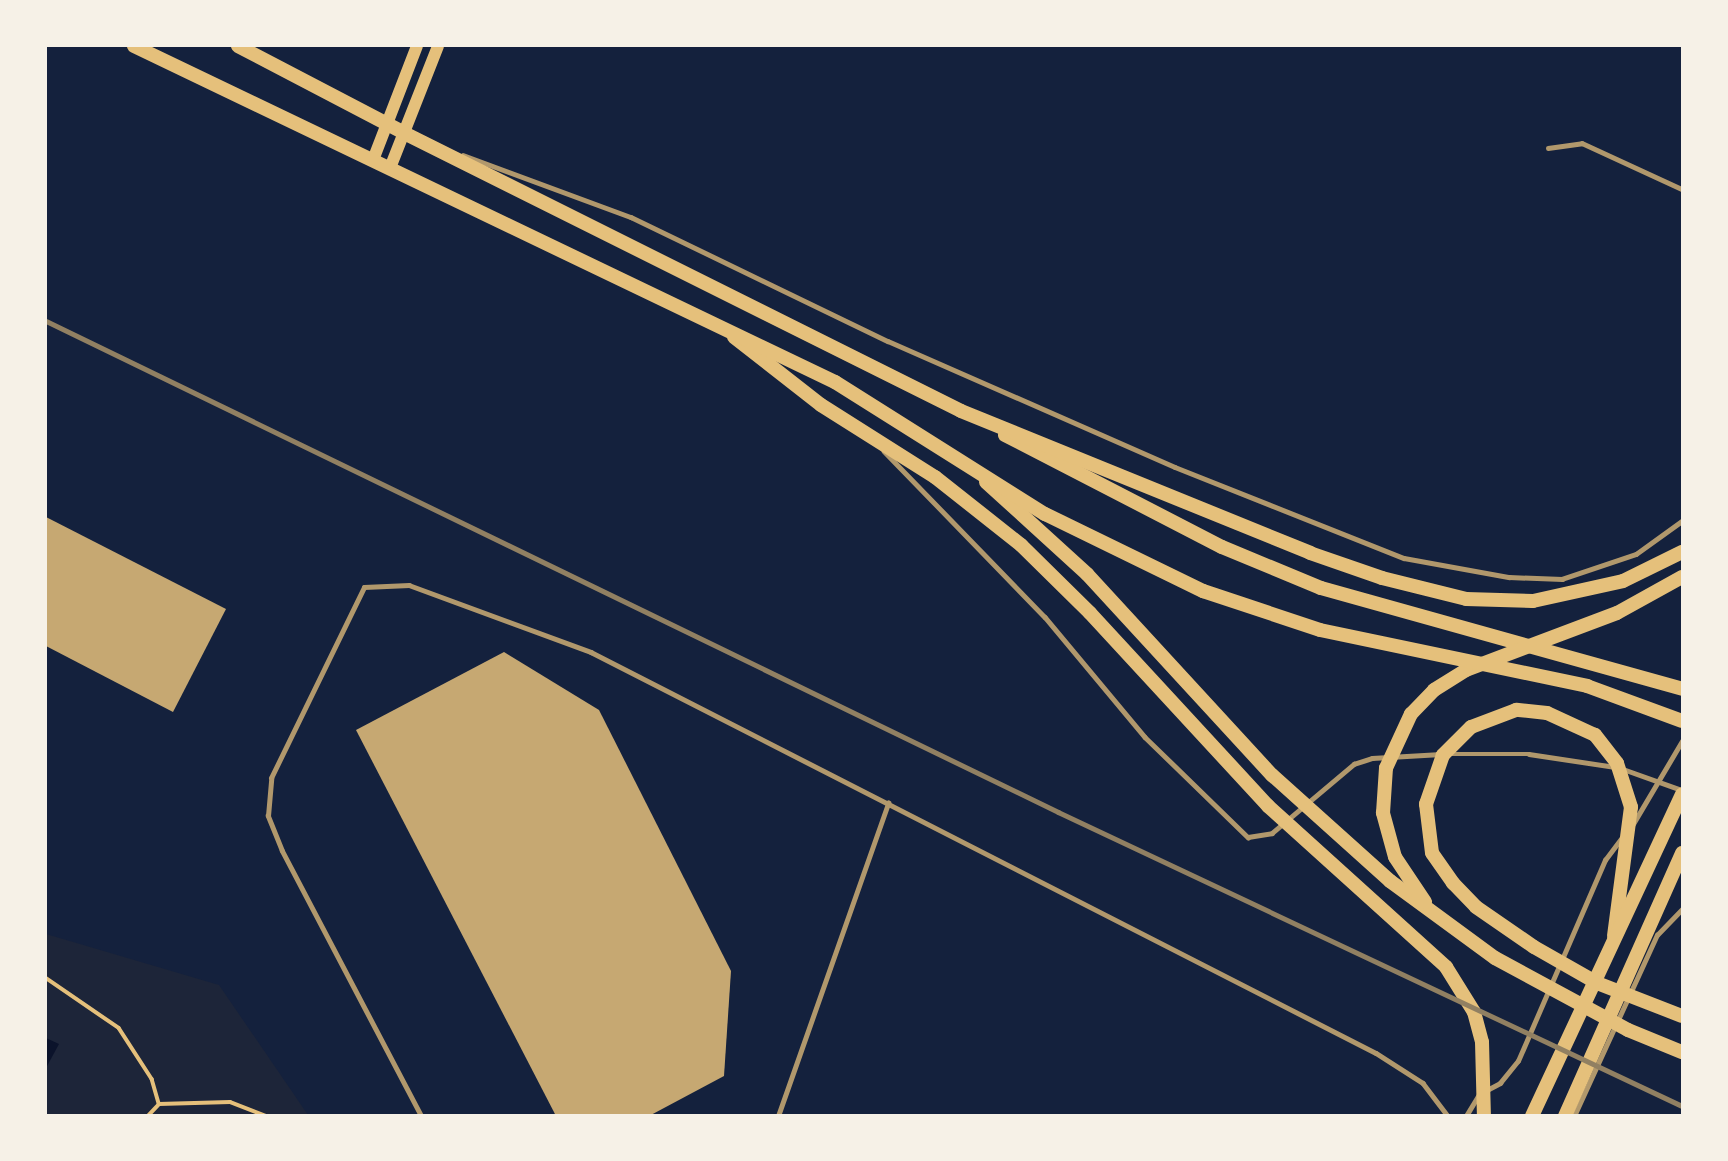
<!DOCTYPE html>
<html>
<head>
<meta charset="utf-8">
<style>
  body { margin:0 }
  #map { position:relative; width:1728px; height:1161px; overflow:hidden; background:#14213d; font-family:"Titillium Web",sans-serif }
  div>[style] { position:absolute }
  .green>* { inset:0; background:#1d2539 }
  .water>* { inset:0; background:#0b132b }
  .building>* { inset:0; background:#c6a872 }
  .path>* { height:3.5px; margin:-1.75px; padding:0 1.75px; transform-origin:1.75px; border-radius:1.75px; background:#e5c07b }
  .service>* { height:4.5px; margin:-2.25px; padding:0 2.25px; transform-origin:2.25px; border-radius:2.25px; background:#b1986c }
  .secondary>* { height:12px; margin:-6px; padding:0 6px; transform-origin:6px; border-radius:6px; background:#e5c07b }
  .primary>* { height:14px; margin:-7px; padding:0 7px; transform-origin:7px; border-radius:7px; background:#e5c07b }
  .trunk>* { height:14px; margin:-7px; padding:0 7px; transform-origin:7px; border-radius:7px; background:#e5c07b }
  .rail>* { height:5px; margin:-2.5px; padding:0 2.5px; transform-origin:2.5px; border-radius:2.5px; background:#918062 }
  span { translate:-50% -50%; white-space:nowrap; text-align:center; line-height:1.15; -webkit-text-stroke:5px #f6f1e7; paint-order:stroke }
  .frame { position:absolute; inset:0; border:47px solid #f6f1e7; pointer-events:none }
</style>
</head>
<body>
<div id="map">
  <div class="green">
    <i style="clip-path:polygon(46px 934px,219px 985px,308px 1115px,46px 1115px)"></i>
  </div>
  <div class="water">
    <i style="clip-path:polygon(46px 1038px,59px 1044px,46px 1068px)"></i>
  </div>
  <div class="building">
    <i style="clip-path:polygon(46px 517px,226px 609px,173px 712px,46px 646px)"></i>
    <i style="clip-path:polygon(504px 652px,599px 710px,731px 971px,724px 1076px,649px 1116px,556px 1116px,356px 730px)"></i>
  </div>
  <div class="path">
    <i style="left:46px;top:978px;width:88px;rotate:34.4deg"></i>
    <i style="left:119px;top:1028px;width:61px;rotate:57.1deg"></i>
    <i style="left:152px;top:1079px;width:26px;rotate:74deg"></i>
    <i style="left:148px;top:1116px;width:16px;rotate:-47deg"></i>
    <i style="left:159px;top:1104px;width:71px;rotate:-1.6deg"></i>
    <i style="left:230px;top:1102px;width:40px;rotate:21deg"></i>
  </div>
  <div class="service">
    <i style="left:1548px;top:148px;width:34px;rotate:-8deg"></i>
    <i style="left:1582px;top:143px;width:110px;rotate:24.7deg"></i>
    <i style="left:463px;top:155px;width:179px;rotate:20.3deg"></i>
    <i style="left:631px;top:217px;width:285px;rotate:25.8deg"></i>
    <i style="left:888px;top:341px;width:313px;rotate:23.7deg"></i>
    <i style="left:1175px;top:467px;width:246px;rotate:21.7deg"></i>
    <i style="left:1404px;top:558px;width:107px;rotate:10.3deg"></i>
    <i style="left:1509px;top:577px;width:53px;rotate:2.2deg"></i>
    <i style="left:1562px;top:579px;width:78px;rotate:-18.7deg"></i>
    <i style="left:1636px;top:554px;width:57px;rotate:-35.7deg"></i>
    <i style="left:884px;top:451px;width:231px;rotate:45.9deg"></i>
    <i style="left:1045px;top:617px;width:156px;rotate:50.2deg"></i>
    <i style="left:1145px;top:737px;width:144px;rotate:44.2deg"></i>
    <i style="left:1248px;top:837px;width:24px;rotate:-9deg"></i>
    <i style="left:1272px;top:833px;width:107px;rotate:-40.1deg"></i>
    <i style="left:1354px;top:764px;width:19px;rotate:-18deg"></i>
    <i style="left:1372px;top:758px;width:69px;rotate:-3.3deg"></i>
    <i style="left:1450px;top:754px;width:79px"></i>
    <i style="left:1529px;top:754px;width:87px;rotate:8.6deg"></i>
    <i style="left:1623px;top:769px;width:63px;rotate:19.6deg"></i>
    <i style="left:1633px;top:824px;width:96px;rotate:-59.4deg"></i>
    <i style="left:1487px;top:1090px;width:15px;rotate:-28deg"></i>
    <i style="left:1500px;top:1083px;width:28px;rotate:-51deg"></i>
    <i style="left:1518px;top:1061px;width:219px;rotate:-66.6deg"></i>
    <i style="left:1605px;top:860px;width:26px;rotate:-53deg"></i>
    <i style="left:421px;top:1116px;width:299px;rotate:-117.7deg"></i>
    <i style="left:282px;top:851px;width:38px;rotate:-112deg"></i>
    <i style="left:268px;top:816px;width:38px;rotate:-85deg"></i>
    <i style="left:271px;top:778px;width:212px;rotate:-64deg"></i>
    <i style="left:364px;top:587px;width:45px;rotate:-2.5deg"></i>
    <i style="left:409px;top:585px;width:194px;rotate:20.2deg"></i>
    <i style="left:591px;top:652px;width:881px;rotate:27.06deg"></i>
    <i style="left:1376px;top:1053px;width:56px;rotate:32.6deg"></i>
    <i style="left:1423px;top:1083px;width:41px;rotate:52.9deg"></i>
    <i style="left:778px;top:1116px;width:332px;rotate:-70.6deg"></i>
    <i style="left:1466px;top:1116px;width:26px;rotate:-59deg"></i>
    <i style="left:1574px;top:1116px;width:199px;rotate:-65.4deg"></i>
    <i style="left:1657px;top:935px;width:36px;rotate:-46deg"></i>
  </div>
  <div class="secondary">
    <i style="left:373px;top:160px;width:122px;rotate:-68.9deg"></i>
    <i style="left:390px;top:168px;width:131px;rotate:-68.5deg"></i>
  </div>
  <div class="primary">
    <i style="left:734px;top:337px;width:110px;rotate:38deg"></i>
    <i style="left:821px;top:405px;width:135px;rotate:32.3deg"></i>
    <i style="left:935px;top:477px;width:110px;rotate:38.3deg"></i>
    <i style="left:1021px;top:545px;width:97px;rotate:44.6deg"></i>
    <i style="left:1090px;top:613px;width:263px;rotate:47.3deg"></i>
    <i style="left:1268px;top:806px;width:240px;rotate:42.1deg"></i>
    <i style="left:1446px;top:967px;width:53px;rotate:58.1deg"></i>
    <i style="left:1474px;top:1012px;width:31px;rotate:75deg"></i>
    <i style="left:1482px;top:1042px;width:74px;rotate:88.5deg"></i>
    <i style="left:1005px;top:435px;width:244px;rotate:27.3deg"></i>
    <i style="left:1222px;top:547px;width:107px;rotate:22.5deg"></i>
    <i style="left:1321px;top:588px;width:375px;rotate:15.6deg"></i>
    <i style="left:986px;top:482px;width:137px;rotate:42.3deg"></i>
    <i style="left:1087px;top:574px;width:273px;rotate:47.4deg"></i>
    <i style="left:1272px;top:775px;width:159px;rotate:41.9deg"></i>
    <i style="left:1390px;top:881px;width:130px;rotate:36.3deg"></i>
    <i style="left:1495px;top:958px;width:151px;rotate:28.4deg"></i>
    <i style="left:1628px;top:1030px;width:58px;rotate:22.2deg"></i>
    <i style="left:1425px;top:902px;width:54px;rotate:-123.7deg"></i>
    <i style="left:1395px;top:857px;width:46px;rotate:-105.3deg"></i>
    <i style="left:1383px;top:813px;width:45px;rotate:-86.2deg"></i>
    <i style="left:1386px;top:768px;width:60px;rotate:-65.2deg"></i>
    <i style="left:1411px;top:714px;width:33px;rotate:-46deg"></i>
    <i style="left:1434px;top:690px;width:38px;rotate:-32deg"></i>
    <i style="left:1466px;top:670px;width:161px;rotate:-20.7deg"></i>
    <i style="left:1617px;top:613px;width:74px;rotate:-29deg"></i>
    <i style="left:1614px;top:936px;width:130px;rotate:-82.5deg"></i>
    <i style="left:1631px;top:807px;width:46px;rotate:-107.7deg"></i>
    <i style="left:1617px;top:763px;width:36px;rotate:-128deg"></i>
    <i style="left:1595px;top:735px;width:53px;rotate:-155.4deg"></i>
    <i style="left:1547px;top:713px;width:31px;rotate:-174deg"></i>
    <i style="left:1516px;top:710px;width:48px;rotate:159.3deg"></i>
    <i style="left:1471px;top:727px;width:40px;rotate:135deg"></i>
    <i style="left:1443px;top:755px;width:52px;rotate:109.1deg"></i>
    <i style="left:1426px;top:804px;width:49px;rotate:83deg"></i>
    <i style="left:1432px;top:853px;width:37px;rotate:55deg"></i>
    <i style="left:1453px;top:883px;width:33px;rotate:46deg"></i>
    <i style="left:1476px;top:907px;width:70px;rotate:34.6deg"></i>
    <i style="left:1534px;top:947px;width:73px;rotate:29.7deg"></i>
    <i style="left:1597px;top:983px;width:91px;rotate:21.2deg"></i>
    <i style="left:1532px;top:1116px;width:355px;rotate:-65deg"></i>
    <i style="left:1565px;top:1116px;width:288px;rotate:-66deg"></i>
  </div>
  <div class="trunk">
    <i style="left:134px;top:46px;width:777px;rotate:25.61deg"></i>
    <i style="left:835px;top:382px;width:248px;rotate:32.2deg"></i>
    <i style="left:1045px;top:514px;width:176px;rotate:26deg"></i>
    <i style="left:1203px;top:591px;width:123px;rotate:18.4deg"></i>
    <i style="left:1320px;top:630px;width:273px;rotate:11.8deg"></i>
    <i style="left:1587px;top:686px;width:101px;rotate:20.2deg"></i>
    <i style="left:238px;top:46px;width:190px;rotate:27.6deg"></i>
    <i style="left:406px;top:134px;width:620px;rotate:26.52deg"></i>
    <i style="left:961px;top:411px;width:377px;rotate:22.1deg"></i>
    <i style="left:1310px;top:553px;width:76px;rotate:19.1deg"></i>
    <i style="left:1382px;top:578px;width:87px;rotate:14deg"></i>
    <i style="left:1466px;top:599px;width:67px;rotate:1.7deg"></i>
    <i style="left:1533px;top:601px;width:92px;rotate:-12.5deg"></i>
    <i style="left:1623px;top:581px;width:66px;rotate:-26.2deg"></i>
  </div>
  <div class="rail">
    <i style="left:46px;top:321px;width:1125px;rotate:25.88deg"></i>
    <i style="left:1058px;top:812px;width:690px;rotate:25.23deg"></i>
  </div>
  <div class="frame"></div>
</div>
</body>
</html>
